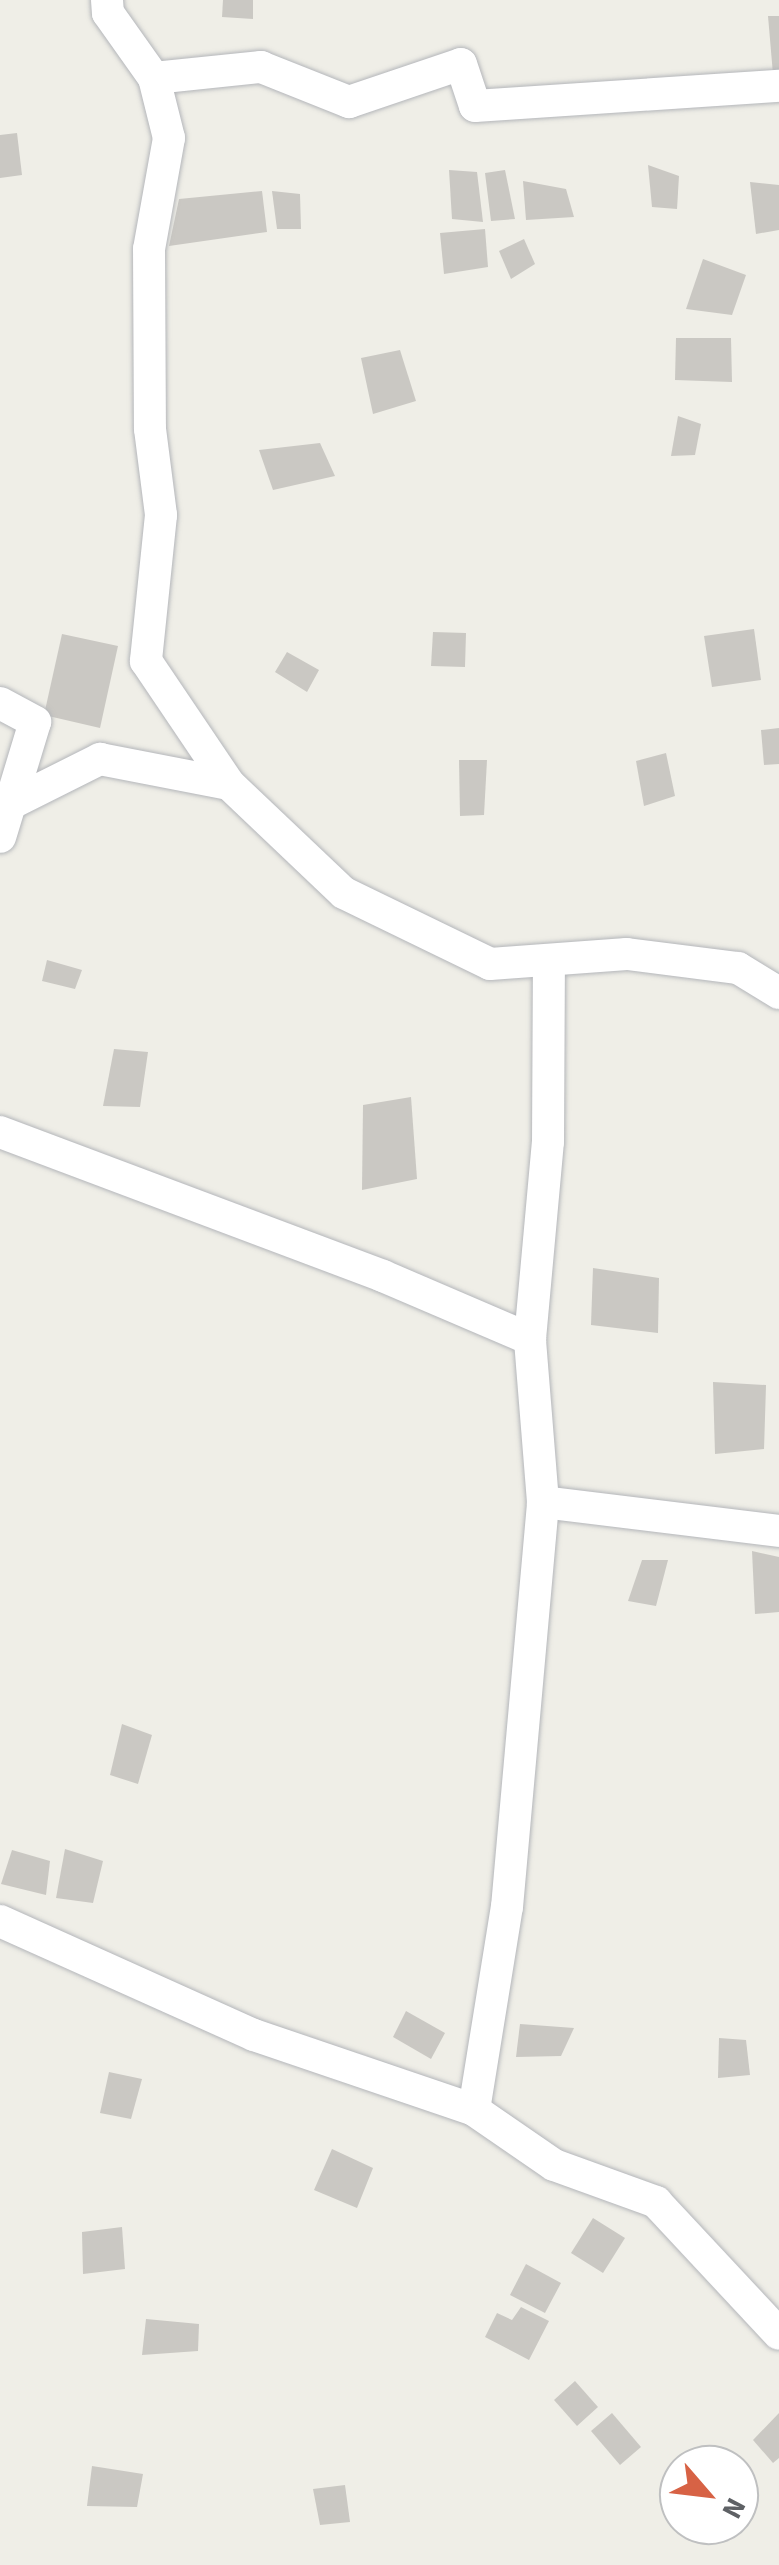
<!DOCTYPE html>
<html>
<head>
<meta charset="utf-8">
<style>
  body { margin:0 }
  #map { position:relative; width:779px; height:2565px; overflow:hidden; background:#efeee7; font-family:"Source Sans 3",sans-serif }
  div>[style] { position:absolute }
  .building>* { inset:0; background:#cac8c3 }
  .roads { filter:drop-shadow(0 0 2px #b4b6ba) drop-shadow(0 0 2px #b4b6ba) }
  .street>* { height:32px; margin:-16px; padding:0 16px; transform-origin:16px; border-radius:16px; background:#fff }
  span { translate:-50% -50%; white-space:nowrap; text-align:center; line-height:1.15; -webkit-text-stroke:9px #fff; paint-order:stroke }
  .north { position:absolute; left:659px; top:2445px; width:100px; height:100px; box-sizing:border-box; background:#fff; border:2px solid #bfc0c1; border-radius:50%; rotate:118deg; font-size:28px; font-weight:700; line-height:40px; text-align:center; color:#5e6165 }
  .north::after { content:''; display:block; margin:auto; width:35px; height:45px; background:#d76245; clip-path:polygon(50% 0,100% 100%,50% 72%,0 100%) }
</style>
</head>
<body>
<div id="map">
  <div class="building">
    <i style="clip-path:polygon(223px 0,253px 0,253px 19px,222px 17px)"></i>
    <i style="clip-path:polygon(768px 16px,779px 16px,779px 85px,774px 86px)"></i>
    <i style="clip-path:polygon(17px 133px,22px 175px,0 178px,0 135px)"></i>
    <i style="clip-path:polygon(648px 165px,679px 176px,677px 209px,652px 207px)"></i>
    <i style="clip-path:polygon(449px 170px,477px 172px,483px 222px,452px 219px)"></i>
    <i style="clip-path:polygon(505px 170px,515px 219px,491px 221px,485px 173px)"></i>
    <i style="clip-path:polygon(523px 181px,566px 189px,574px 217px,526px 220px)"></i>
    <i style="clip-path:polygon(750px 182px,779px 185px,779px 230px,756px 234px)"></i>
    <i style="clip-path:polygon(262px 191px,267px 232px,169px 246px,179px 199px)"></i>
    <i style="clip-path:polygon(272px 191px,300px 194px,301px 229px,277px 229px)"></i>
    <i style="clip-path:polygon(485px 229px,488px 267px,444px 274px,440px 233px)"></i>
    <i style="clip-path:polygon(524px 239px,535px 264px,511px 279px,499px 251px)"></i>
    <i style="clip-path:polygon(703px 259px,746px 275px,732px 315px,686px 309px)"></i>
    <i style="clip-path:polygon(676px 338px,731px 338px,732px 382px,675px 380px)"></i>
    <i style="clip-path:polygon(400px 350px,416px 401px,373px 414px,361px 358px)"></i>
    <i style="clip-path:polygon(678px 416px,701px 424px,695px 455px,671px 456px)"></i>
    <i style="clip-path:polygon(320px 443px,335px 476px,273px 490px,259px 450px)"></i>
    <i style="clip-path:polygon(754px 629px,761px 680px,712px 687px,704px 636px)"></i>
    <i style="clip-path:polygon(433px 632px,466px 633px,465px 667px,431px 666px)"></i>
    <i style="clip-path:polygon(62px 634px,118px 646px,100px 728px,44px 715px)"></i>
    <i style="clip-path:polygon(287px 652px,319px 670px,307px 692px,275px 672px)"></i>
    <i style="clip-path:polygon(779px 728px,779px 764px,764px 765px,761px 730px)"></i>
    <i style="clip-path:polygon(666px 753px,675px 796px,644px 806px,636px 761px)"></i>
    <i style="clip-path:polygon(459px 760px,487px 760px,484px 815px,460px 816px)"></i>
    <i style="clip-path:polygon(47px 960px,82px 970px,75px 989px,42px 981px)"></i>
    <i style="clip-path:polygon(114px 1049px,148px 1052px,140px 1107px,103px 1106px)"></i>
    <i style="clip-path:polygon(411px 1097px,417px 1179px,362px 1190px,363px 1105px)"></i>
    <i style="clip-path:polygon(593px 1268px,659px 1278px,658px 1333px,591px 1325px)"></i>
    <i style="clip-path:polygon(713px 1382px,766px 1385px,764px 1449px,715px 1454px)"></i>
    <i style="clip-path:polygon(752px 1551px,779px 1557px,779px 1612px,755px 1614px)"></i>
    <i style="clip-path:polygon(642px 1560px,668px 1560px,656px 1606px,628px 1601px)"></i>
    <i style="clip-path:polygon(122px 1724px,152px 1735px,138px 1784px,110px 1775px)"></i>
    <i style="clip-path:polygon(65px 1849px,103px 1861px,93px 1903px,56px 1898px)"></i>
    <i style="clip-path:polygon(12px 1850px,50px 1861px,46px 1895px,1px 1884px)"></i>
    <i style="clip-path:polygon(406px 2011px,445px 2033px,431px 2059px,393px 2037px)"></i>
    <i style="clip-path:polygon(520px 2024px,574px 2028px,561px 2056px,516px 2057px)"></i>
    <i style="clip-path:polygon(719px 2038px,746px 2040px,750px 2075px,718px 2078px)"></i>
    <i style="clip-path:polygon(109px 2072px,142px 2079px,131px 2119px,100px 2113px)"></i>
    <i style="clip-path:polygon(332px 2149px,373px 2168px,357px 2208px,314px 2190px)"></i>
    <i style="clip-path:polygon(593px 2218px,625px 2238px,603px 2273px,571px 2253px)"></i>
    <i style="clip-path:polygon(122px 2227px,125px 2269px,83px 2274px,82px 2232px)"></i>
    <i style="clip-path:polygon(526px 2264px,561px 2283px,545px 2313px,510px 2295px)"></i>
    <i style="clip-path:polygon(521px 2307px,549px 2321px,529px 2360px,485px 2337px,497px 2313px,512px 2320px)"></i>
    <i style="clip-path:polygon(146px 2319px,199px 2324px,198px 2351px,142px 2355px)"></i>
    <i style="clip-path:polygon(575px 2381px,598px 2407px,577px 2426px,554px 2400px)"></i>
    <i style="clip-path:polygon(612px 2413px,641px 2447px,620px 2465px,591px 2431px)"></i>
    <i style="clip-path:polygon(779px 2413px,779px 2458px,773px 2463px,753px 2440px)"></i>
    <i style="clip-path:polygon(92px 2466px,143px 2474px,137px 2507px,87px 2506px)"></i>
    <i style="clip-path:polygon(345px 2485px,350px 2522px,320px 2525px,313px 2489px)"></i>
  </div>
  <div class="roads">
    <div class="street">
      <i style="left:107px;top:0;width:13px;rotate:86deg"></i>
      <i style="left:108px;top:13px;width:80px;rotate:54.7deg"></i>
      <i style="left:154px;top:78px;width:62px;rotate:76deg"></i>
      <i style="left:169px;top:138px;width:113px;rotate:100.2deg"></i>
      <i style="left:149px;top:249px;width:180px;rotate:89.7deg"></i>
      <i style="left:150px;top:429px;width:87px;rotate:82.7deg"></i>
      <i style="left:161px;top:515px;width:147px;rotate:95.9deg"></i>
      <i style="left:146px;top:661px;width:148px;rotate:56deg"></i>
      <i style="left:229px;top:784px;width:158px;rotate:43.5deg"></i>
      <i style="left:344px;top:893px;width:162px;rotate:25.9deg"></i>
      <i style="left:490px;top:964px;width:137px;rotate:-4.2deg"></i>
      <i style="left:627px;top:954px;width:112px;rotate:7.2deg"></i>
      <i style="left:738px;top:968px;width:48px;rotate:31.4deg"></i>
      <i style="left:154px;top:78px;width:108px;rotate:-5.9deg"></i>
      <i style="left:261px;top:67px;width:95px;rotate:21.7deg"></i>
      <i style="left:349px;top:102px;width:118px;rotate:-18.7deg"></i>
      <i style="left:461px;top:64px;width:44px;rotate:71.6deg"></i>
      <i style="left:475px;top:106px;width:305px;rotate:-3.8deg"></i>
      <i style="left:0;top:703px;width:40px;rotate:28deg"></i>
      <i style="left:35px;top:722px;width:120px;rotate:106.9deg"></i>
      <i style="left:10px;top:804px;width:101px;rotate:-26.6deg"></i>
      <i style="left:100px;top:759px;width:131px;rotate:11deg"></i>
      <i style="left:0;top:1132px;width:409px;rotate:20.6deg"></i>
      <i style="left:383px;top:1276px;width:160px;rotate:23.2deg"></i>
      <i style="left:530px;top:1339px;width:198px;rotate:-84.8deg"></i>
      <i style="left:548px;top:1142px;width:182px;rotate:-89.7deg"></i>
      <i style="left:543px;top:1502px;width:238px;rotate:7deg"></i>
      <i style="left:0;top:1921px;width:278px;rotate:24.2deg"></i>
      <i style="left:254px;top:2035px;width:232px;rotate:18.8deg"></i>
      <i style="left:474px;top:2110px;width:206px;rotate:-80.8deg"></i>
      <i style="left:507px;top:1907px;width:407px;rotate:-84.9deg"></i>
      <i style="left:543px;top:1502px;width:164px;rotate:-94.6deg"></i>
      <i style="left:474px;top:2110px;width:97px;rotate:34.5deg"></i>
      <i style="left:554px;top:2165px;width:109px;rotate:19.9deg"></i>
      <i style="left:656px;top:2202px;width:180px;rotate:47deg"></i>
    </div>
  </div>
  <div class="north">N</div>
</div>
</body>
</html>
